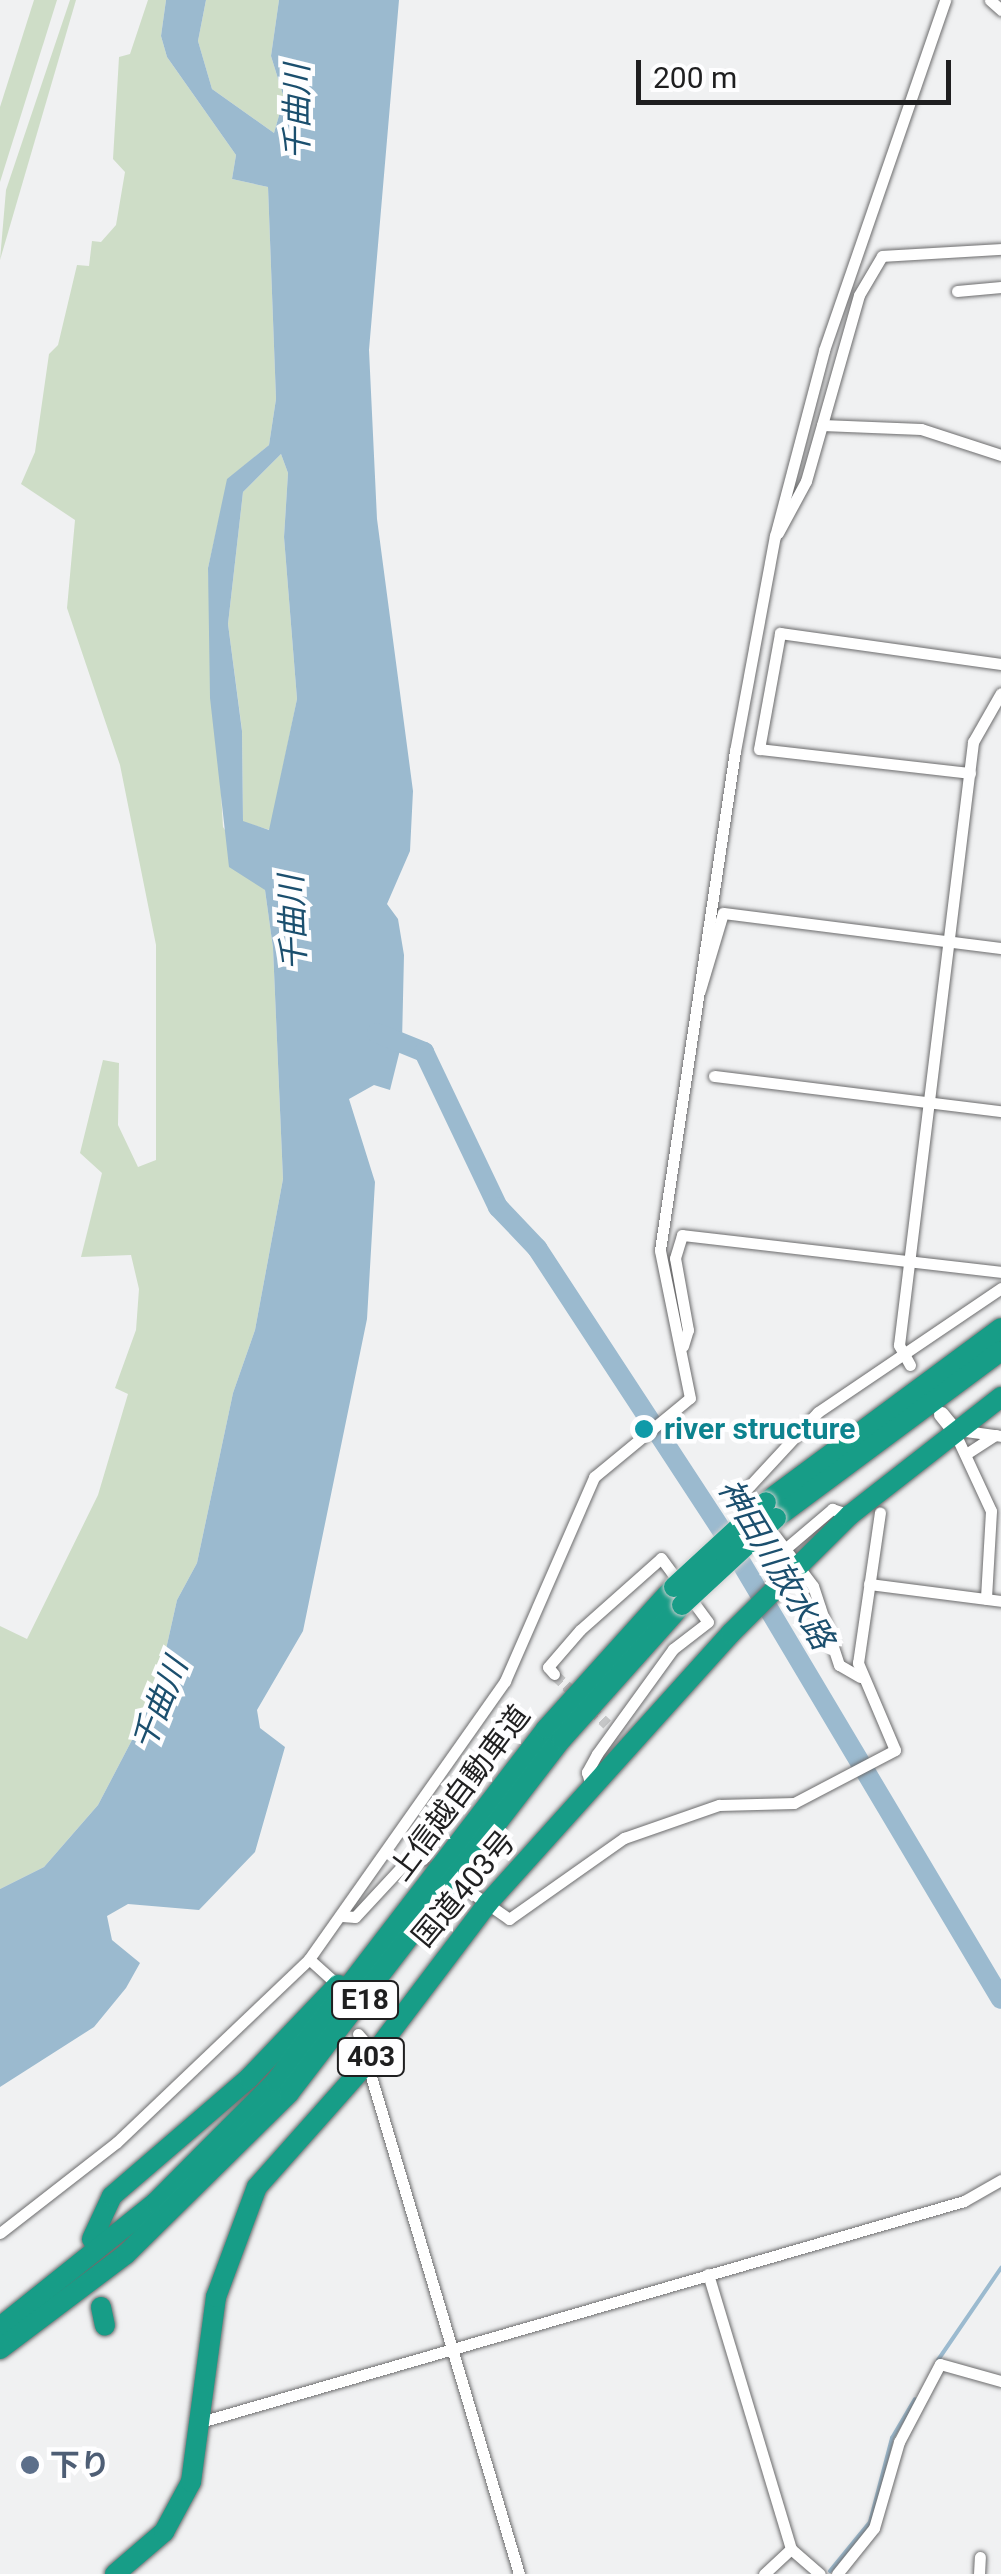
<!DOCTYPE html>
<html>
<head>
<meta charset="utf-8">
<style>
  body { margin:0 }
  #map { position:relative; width:1001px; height:2574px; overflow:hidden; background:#f0f1f2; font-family:Roboto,"Noto Sans JP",sans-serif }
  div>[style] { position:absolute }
  .green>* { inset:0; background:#ceddc7 }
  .water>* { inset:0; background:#9bbacf }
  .stream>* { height:4px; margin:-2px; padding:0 2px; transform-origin:2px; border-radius:2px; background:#9bbacf }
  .river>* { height:20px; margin:-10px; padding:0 10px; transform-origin:10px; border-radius:10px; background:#9bbacf }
  .street-tunnel>* { height:11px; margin-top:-5.5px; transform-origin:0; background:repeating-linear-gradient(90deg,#c6c7c8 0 11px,transparent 0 16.5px) }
  .roads { filter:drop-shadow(0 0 2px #6c6c6d) drop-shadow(0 0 2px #6c6c6d) }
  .street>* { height:11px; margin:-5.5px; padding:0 5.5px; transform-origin:5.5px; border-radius:5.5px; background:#fff }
  .secondary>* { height:15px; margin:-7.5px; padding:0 7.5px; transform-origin:7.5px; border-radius:7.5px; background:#fff }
  .highway>* { height:20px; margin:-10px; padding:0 10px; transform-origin:10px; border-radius:10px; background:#179d87 }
  .bridges { filter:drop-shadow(0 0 2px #cecece) drop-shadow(0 0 2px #cecece) }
  .highway-bridge>* { height:20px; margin:-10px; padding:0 10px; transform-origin:10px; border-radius:10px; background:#179d87 }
  .dots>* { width:28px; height:28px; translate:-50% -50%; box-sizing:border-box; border:5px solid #fefeff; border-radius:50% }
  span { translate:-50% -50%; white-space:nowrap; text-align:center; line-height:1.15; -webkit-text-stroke:9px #fefeff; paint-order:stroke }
  .shield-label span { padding:2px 8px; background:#fefeff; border:2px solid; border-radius:8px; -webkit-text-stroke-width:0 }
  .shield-label { font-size:28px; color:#1f1f20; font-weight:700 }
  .culture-label { font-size:30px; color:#0d838f; font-weight:700 }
  .left { translate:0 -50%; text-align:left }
  .street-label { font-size:30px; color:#1f1f20 }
  .service-label { font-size:30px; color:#4e5e75; font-weight:700 }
  .water-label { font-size:32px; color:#1b4f6e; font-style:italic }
  .scale { position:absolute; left:636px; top:60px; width:315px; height:45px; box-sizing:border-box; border:5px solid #1f1f20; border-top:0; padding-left:12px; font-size:30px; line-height:35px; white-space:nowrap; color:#1f1f20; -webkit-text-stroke:8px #fefeff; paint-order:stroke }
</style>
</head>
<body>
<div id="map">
  <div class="green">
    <i style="clip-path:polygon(34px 0,57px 0,0 182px,0 107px)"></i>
    <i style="clip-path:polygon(70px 0,76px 0,0 260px,6px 190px)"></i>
    <i style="clip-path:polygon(148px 0,166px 0,161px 36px,167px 57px,236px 155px,232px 179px,268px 187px,276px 399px,269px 445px,228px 479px,208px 568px,223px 827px,265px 890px,273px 948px,283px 1179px,255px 1330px,233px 1393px,197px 1563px,177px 1600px,156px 1694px,98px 1805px,44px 1867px,0 1889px,0 1626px,27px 1639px,98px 1495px,128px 1394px,115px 1388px,136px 1330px,139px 1289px,131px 1255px,81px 1257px,102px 1173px,80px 1153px,103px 1060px,119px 1063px,118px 1125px,138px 1167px,156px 1160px,156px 945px,120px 765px,67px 608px,75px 520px,21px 484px,35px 452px,49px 354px,58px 345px,77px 265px,89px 266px,92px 241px,101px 242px,116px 225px,125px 172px,113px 159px,119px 57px,130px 54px)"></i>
    <i style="clip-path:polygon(206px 0,279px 0,271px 56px,284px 98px,274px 133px,212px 89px,198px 41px)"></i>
    <i style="clip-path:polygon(281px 454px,288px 473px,284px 537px,297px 699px,270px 830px,243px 822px,242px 730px,228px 624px,243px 492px)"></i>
  </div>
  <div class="water">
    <i style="clip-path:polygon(evenodd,166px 0,206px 0,198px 41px,212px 89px,274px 133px,284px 98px,271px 56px,279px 0,399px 0,369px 350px,377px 519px,413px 791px,410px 851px,387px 904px,398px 919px,404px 955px,402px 1042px,390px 1090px,374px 1085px,349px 1099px,375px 1182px,367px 1319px,303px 1631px,257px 1710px,260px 1728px,285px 1747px,255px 1852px,199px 1910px,128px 1904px,107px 1916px,112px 1940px,140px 1963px,126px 1988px,94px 2027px,0 2087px,0 1889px,44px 1867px,98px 1805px,156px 1694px,177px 1600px,197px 1563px,233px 1393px,255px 1330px,283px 1179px,273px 948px,265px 890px,229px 867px,210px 698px,208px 568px,227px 479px,269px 445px,276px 399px,268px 187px,232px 179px,236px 155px,167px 57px,161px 36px,166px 0,281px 454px,288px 473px,284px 537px,297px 699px,269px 830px,243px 821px,242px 731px,228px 624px,243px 492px,281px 454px)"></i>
  </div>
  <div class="stream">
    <i style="left:938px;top:2360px;width:112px;rotate:-55.6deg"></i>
    <i style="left:830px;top:2571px;width:63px;rotate:-50.8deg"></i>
    <i style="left:870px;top:2522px;width:87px;rotate:-75.3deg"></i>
    <i style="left:892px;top:2438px;width:45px;rotate:-59.5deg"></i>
  </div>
  <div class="river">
    <i style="left:377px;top:1033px;width:51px;rotate:22deg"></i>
    <i style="left:424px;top:1052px;width:172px;rotate:64.5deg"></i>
    <i style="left:498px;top:1207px;width:57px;rotate:46.4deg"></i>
    <i style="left:537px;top:1248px;width:342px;rotate:56.8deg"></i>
    <i style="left:724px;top:1534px;width:541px;rotate:59.22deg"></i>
  </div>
  <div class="street-tunnel">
    <i style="left:554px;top:1674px;width:73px;rotate:43.3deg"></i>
  </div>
  <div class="roads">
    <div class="street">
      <i style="left:990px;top:0;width:15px;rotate:42deg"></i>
      <i style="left:957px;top:291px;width:44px;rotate:-5.2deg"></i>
      <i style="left:822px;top:425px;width:99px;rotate:2.3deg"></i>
      <i style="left:921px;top:429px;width:84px;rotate:18deg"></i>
      <i style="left:778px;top:533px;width:59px;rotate:-61.7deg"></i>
      <i style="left:806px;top:481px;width:193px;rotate:-74.1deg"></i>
      <i style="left:859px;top:295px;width:45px;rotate:-59.5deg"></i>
      <i style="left:882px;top:256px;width:119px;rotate:-3.4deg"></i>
      <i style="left:970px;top:773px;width:212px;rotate:-173.5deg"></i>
      <i style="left:759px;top:749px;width:118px;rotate:-79.7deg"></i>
      <i style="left:780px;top:633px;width:223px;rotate:8deg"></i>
      <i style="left:700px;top:990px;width:80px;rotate:-73.4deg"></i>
      <i style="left:723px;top:913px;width:280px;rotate:7.2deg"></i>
      <i style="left:714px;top:1076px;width:289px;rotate:7deg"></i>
      <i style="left:683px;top:1346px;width:17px;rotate:-73deg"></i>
      <i style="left:688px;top:1330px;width:73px;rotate:-100.2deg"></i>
      <i style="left:675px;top:1258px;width:24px;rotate:-73deg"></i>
      <i style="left:682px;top:1235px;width:321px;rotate:6.6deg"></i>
      <i style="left:910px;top:1365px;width:23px;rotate:-119deg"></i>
      <i style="left:899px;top:1345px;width:608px;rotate:-83deg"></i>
      <i style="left:973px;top:742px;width:56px;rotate:-60.3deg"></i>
      <i style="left:953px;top:1429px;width:90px;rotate:65.1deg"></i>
      <i style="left:991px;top:1511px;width:88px;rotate:93.3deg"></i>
      <i style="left:958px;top:1430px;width:43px;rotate:7.9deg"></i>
      <i style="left:966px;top:1454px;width:35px;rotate:-33deg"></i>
      <i style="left:785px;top:1549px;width:62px;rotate:-40.4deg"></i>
      <i style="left:832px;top:1509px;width:19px;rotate:18deg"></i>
      <i style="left:869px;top:1584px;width:133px;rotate:7.3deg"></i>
      <i style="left:554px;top:1674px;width:9px;rotate:-131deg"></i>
      <i style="left:548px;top:1667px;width:49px;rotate:-49.1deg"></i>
      <i style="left:580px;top:1630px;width:108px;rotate:-41.6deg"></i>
      <i style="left:661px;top:1558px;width:79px;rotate:53.7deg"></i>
      <i style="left:708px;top:1622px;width:44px;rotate:142.4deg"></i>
      <i style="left:673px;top:1649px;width:130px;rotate:125.9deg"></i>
      <i style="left:597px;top:1754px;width:21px;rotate:119deg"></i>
      <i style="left:587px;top:1772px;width:15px;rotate:74deg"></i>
      <i style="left:860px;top:1677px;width:24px;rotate:-150deg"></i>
      <i style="left:839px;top:1665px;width:83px;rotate:-108.2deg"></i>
      <i style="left:813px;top:1586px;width:116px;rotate:-127deg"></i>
      <i style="left:743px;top:1493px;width:110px;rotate:-47.2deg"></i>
      <i style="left:818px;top:1412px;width:221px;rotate:-34.1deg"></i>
      <i style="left:469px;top:1891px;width:49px;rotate:35deg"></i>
      <i style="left:509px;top:1919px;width:141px;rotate:-35.2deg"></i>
      <i style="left:624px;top:1838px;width:101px;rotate:-19.2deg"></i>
      <i style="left:719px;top:1805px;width:75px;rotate:-1.5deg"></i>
      <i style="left:794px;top:1803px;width:114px;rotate:-27.7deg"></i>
      <i style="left:895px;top:1750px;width:95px;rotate:-113deg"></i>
      <i style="left:858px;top:1663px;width:152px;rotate:-81.7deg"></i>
      <i style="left:342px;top:1916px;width:13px;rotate:4deg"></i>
      <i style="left:355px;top:1917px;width:76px;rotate:-47.1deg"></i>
      <i style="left:407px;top:1861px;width:16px;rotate:-7deg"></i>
      <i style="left:309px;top:1959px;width:30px;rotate:42deg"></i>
      <i style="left:358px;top:2034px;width:18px;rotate:49deg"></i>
      <i style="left:370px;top:2048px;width:15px;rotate:101deg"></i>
      <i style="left:367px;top:2063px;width:533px;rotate:73.43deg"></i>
      <i style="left:0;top:2233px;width:148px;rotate:-37.9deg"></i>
      <i style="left:117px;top:2142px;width:265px;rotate:-43.6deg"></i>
      <i style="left:309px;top:1959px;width:340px;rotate:-54.8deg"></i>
      <i style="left:505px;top:1681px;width:223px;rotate:-66.4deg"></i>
      <i style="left:594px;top:1477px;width:124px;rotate:-39.5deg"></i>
      <i style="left:690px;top:1398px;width:151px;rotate:-101.5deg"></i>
      <i style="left:660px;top:1250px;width:505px;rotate:-81.45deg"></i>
      <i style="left:735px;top:751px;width:219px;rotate:-79.5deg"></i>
      <i style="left:775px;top:536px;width:192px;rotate:-75.2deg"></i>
      <i style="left:824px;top:350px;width:370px;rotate:-70.9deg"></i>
      <i style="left:708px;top:2274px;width:287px;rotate:73.2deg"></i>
      <i style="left:791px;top:2549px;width:38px;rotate:41deg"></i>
      <i style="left:204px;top:2421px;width:791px;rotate:-16.14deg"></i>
      <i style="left:964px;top:2201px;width:43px;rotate:-29.6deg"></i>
      <i style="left:764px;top:2574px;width:37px;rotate:-43deg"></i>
      <i style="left:837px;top:2574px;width:59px;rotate:-51.2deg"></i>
      <i style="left:874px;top:2528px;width:90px;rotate:-73.8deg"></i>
      <i style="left:899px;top:2442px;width:88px;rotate:-62.3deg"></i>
      <i style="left:940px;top:2364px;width:63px;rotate:15.6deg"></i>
      <i style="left:979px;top:2574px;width:17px;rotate:-87deg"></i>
    </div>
    <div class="secondary">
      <i style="left:941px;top:1414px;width:19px;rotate:51deg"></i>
    </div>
    <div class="highway">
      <i style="left:766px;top:1502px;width:292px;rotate:-36.5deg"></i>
      <i style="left:776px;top:1518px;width:280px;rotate:-36.6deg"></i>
      <i style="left:92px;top:2239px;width:47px;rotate:-65.1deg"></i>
      <i style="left:112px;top:2196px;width:181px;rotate:-40.7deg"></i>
      <i style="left:249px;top:2078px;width:129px;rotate:-46.3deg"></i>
      <i style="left:101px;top:2307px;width:19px;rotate:78deg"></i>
      <i style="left:0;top:2327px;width:200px;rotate:-38.7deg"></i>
      <i style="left:156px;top:2202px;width:170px;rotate:-45.2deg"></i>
      <i style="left:276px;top:2081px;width:444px;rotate:-52.5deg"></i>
      <i style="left:546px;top:1729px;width:191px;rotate:-48deg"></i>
      <i style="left:0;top:2349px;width:158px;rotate:-37deg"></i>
      <i style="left:126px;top:2254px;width:229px;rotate:-44.6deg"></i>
      <i style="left:289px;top:2093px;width:447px;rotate:-52.4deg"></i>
      <i style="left:562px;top:1739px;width:180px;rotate:-48.2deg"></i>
      <i style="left:115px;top:2574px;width:65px;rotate:-40.6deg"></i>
      <i style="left:164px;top:2532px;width:57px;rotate:-61.6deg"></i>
      <i style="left:191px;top:2482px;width:187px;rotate:-82.3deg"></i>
      <i style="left:216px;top:2297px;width:117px;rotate:-69.6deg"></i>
      <i style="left:257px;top:2187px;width:166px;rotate:-48.4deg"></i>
      <i style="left:367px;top:2063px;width:201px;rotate:-52.9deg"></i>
      <i style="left:488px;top:1903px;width:363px;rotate:-48deg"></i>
      <i style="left:731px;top:1633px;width:168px;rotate:-44.8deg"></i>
      <i style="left:850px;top:1515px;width:192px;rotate:-38deg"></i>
    </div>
  </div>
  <div class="bridges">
    <div class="highway-bridge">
      <i style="left:674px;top:1587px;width:125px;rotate:-42.7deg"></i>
      <i style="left:682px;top:1605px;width:128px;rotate:-42.8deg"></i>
    </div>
  </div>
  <div class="dots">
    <i style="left:644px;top:1429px;background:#0f9aa8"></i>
    <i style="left:30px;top:2465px;background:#5c6f8a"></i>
  </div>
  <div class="shield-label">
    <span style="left:365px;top:2000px">E18</span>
    <span style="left:371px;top:2057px">403</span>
  </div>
  <div class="culture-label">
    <span class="left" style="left:664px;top:1429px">river structure</span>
  </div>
  <div class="street-label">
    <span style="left:460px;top:1793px;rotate:-53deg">上信越自動車道</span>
    <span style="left:464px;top:1889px;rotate:-50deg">国道403号</span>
  </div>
  <div class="service-label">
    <span class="left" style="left:50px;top:2465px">下り</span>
  </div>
  <div class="water-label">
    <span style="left:297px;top:112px;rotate:-90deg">千曲川</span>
    <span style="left:293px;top:923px;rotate:-92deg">千曲川</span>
    <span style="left:776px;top:1564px;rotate:59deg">神田川放水路</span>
    <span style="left:160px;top:1704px;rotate:-68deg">千曲川</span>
  </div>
  <div class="scale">200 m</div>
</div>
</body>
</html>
